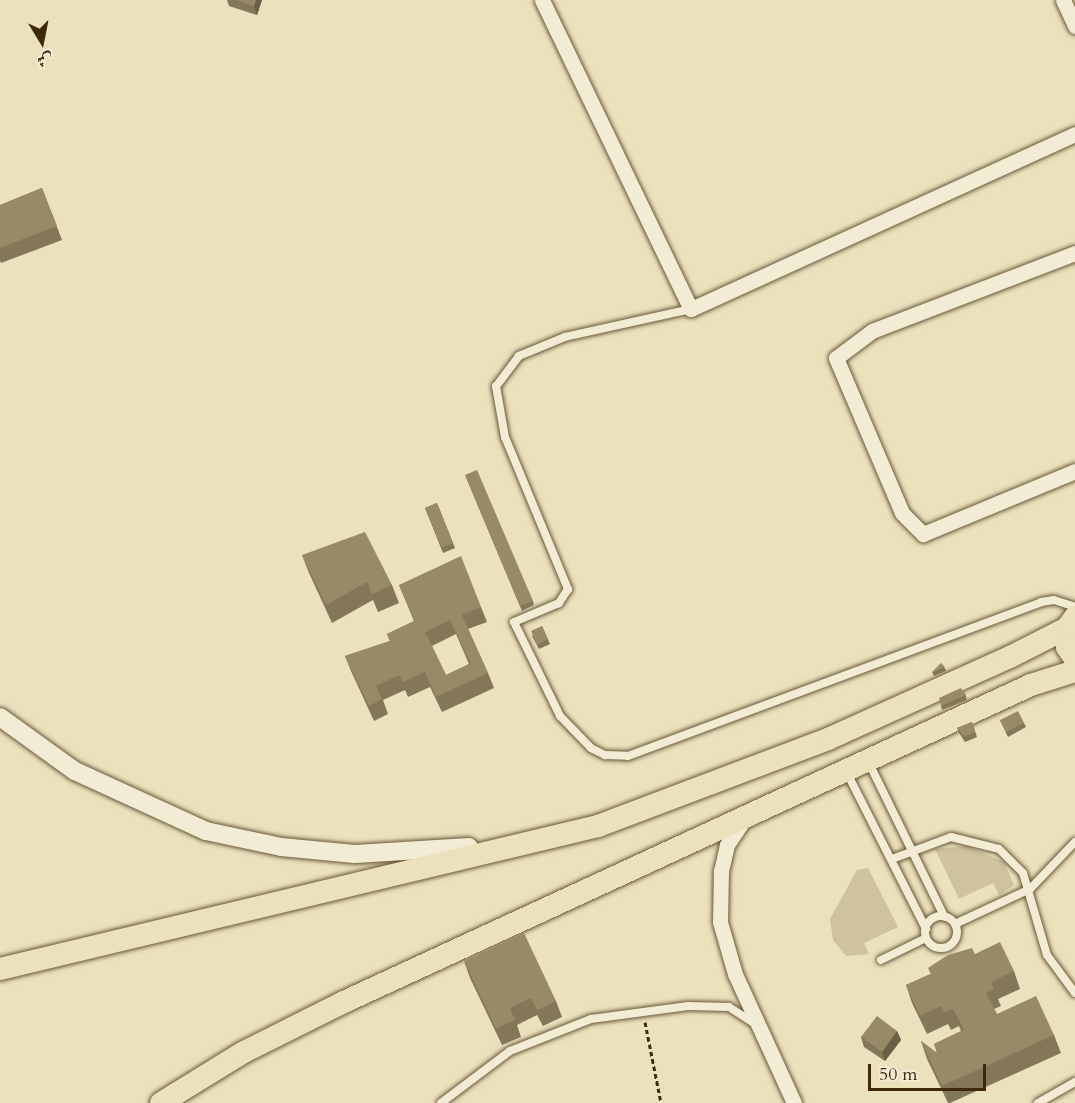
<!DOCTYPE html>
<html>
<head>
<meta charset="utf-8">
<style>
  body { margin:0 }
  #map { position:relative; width:1075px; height:1103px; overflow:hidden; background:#ebe1bd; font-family:Cardo,Amiri,serif }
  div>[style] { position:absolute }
  .green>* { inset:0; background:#cec29f }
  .path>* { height:3px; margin-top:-1.5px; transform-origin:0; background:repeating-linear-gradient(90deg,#3e290a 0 4.5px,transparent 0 7.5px) }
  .roads { filter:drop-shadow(0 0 2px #695737) drop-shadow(0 0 2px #695737) }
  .service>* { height:8px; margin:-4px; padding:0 4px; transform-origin:4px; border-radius:4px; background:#f2ecd4 }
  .service>.ring { margin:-4px; padding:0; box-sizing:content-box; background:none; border:8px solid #f2ecd4; border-radius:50% }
  .minor>* { height:15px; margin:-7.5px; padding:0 7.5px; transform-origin:7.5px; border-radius:7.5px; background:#f2ecd4 }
  .tertiary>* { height:18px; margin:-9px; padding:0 9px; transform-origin:9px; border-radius:9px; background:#f2ecd4 }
  .primary>* { height:22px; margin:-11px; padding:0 11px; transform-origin:11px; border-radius:11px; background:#ebe1bd }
  .wall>* { inset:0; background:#837659 }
  .shaded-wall>* { inset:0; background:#6a6048 }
  .building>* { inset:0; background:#988967 }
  span { translate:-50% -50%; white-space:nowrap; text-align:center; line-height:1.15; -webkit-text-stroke:4.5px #f2ecd4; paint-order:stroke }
  .north { position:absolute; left:12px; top:12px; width:60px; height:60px; -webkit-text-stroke:4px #f2ecd4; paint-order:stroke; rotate:170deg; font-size:16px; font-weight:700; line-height:24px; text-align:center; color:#3e290a }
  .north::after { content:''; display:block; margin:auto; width:21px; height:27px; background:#3e290a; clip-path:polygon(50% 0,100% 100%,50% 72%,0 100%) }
  .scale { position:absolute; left:868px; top:1064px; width:118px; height:27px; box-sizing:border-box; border:3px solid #3e290a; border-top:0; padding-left:8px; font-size:18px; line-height:21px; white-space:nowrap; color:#3e290a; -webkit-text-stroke:4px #f2ecd4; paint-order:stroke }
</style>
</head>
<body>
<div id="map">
  <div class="green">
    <i style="clip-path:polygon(966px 846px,1004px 862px,1014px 885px,999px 895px,993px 883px,959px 899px,935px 849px)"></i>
    <i style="clip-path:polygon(868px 868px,898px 927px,864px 943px,869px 954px,846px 956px,833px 940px,830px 919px,857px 870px)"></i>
  </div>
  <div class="path">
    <i style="left:645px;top:1022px;width:83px;rotate:78.8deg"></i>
  </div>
  <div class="roads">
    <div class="service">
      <i style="left:691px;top:309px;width:129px;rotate:167.5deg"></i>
      <i style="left:565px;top:337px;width:50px;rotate:157.6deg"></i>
      <i style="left:519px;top:356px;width:38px;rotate:127deg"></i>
      <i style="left:496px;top:386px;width:52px;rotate:80deg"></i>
      <i style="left:505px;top:437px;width:165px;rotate:67.5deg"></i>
      <i style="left:568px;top:589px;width:17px;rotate:123deg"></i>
      <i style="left:559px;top:603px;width:49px;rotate:157.1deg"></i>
      <i style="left:514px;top:622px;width:105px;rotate:63.9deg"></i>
      <i style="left:560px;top:716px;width:45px;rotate:45.9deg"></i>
      <i style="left:591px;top:748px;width:16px;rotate:27deg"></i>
      <i style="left:605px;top:755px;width:23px;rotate:2deg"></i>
      <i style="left:628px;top:756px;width:441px;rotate:-20.4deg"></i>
      <i style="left:1041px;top:602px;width:13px;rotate:-9deg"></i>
      <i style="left:1054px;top:600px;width:22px;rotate:18deg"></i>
      <i style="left:868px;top:761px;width:173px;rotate:63.9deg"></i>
      <i style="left:846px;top:771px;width:177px;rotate:63.1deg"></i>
      <i style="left:892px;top:859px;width:63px;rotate:-20.4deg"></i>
      <i style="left:951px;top:837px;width:49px;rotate:14deg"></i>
      <i style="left:999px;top:849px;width:34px;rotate:45deg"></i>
      <i style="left:1023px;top:873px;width:85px;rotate:73.7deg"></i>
      <i style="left:1047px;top:955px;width:47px;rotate:53.6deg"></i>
      <i class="ring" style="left:925px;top:916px;width:24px;height:24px"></i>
      <i style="left:955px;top:924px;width:83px;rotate:-25deg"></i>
      <i style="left:1030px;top:889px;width:65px;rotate:-46.2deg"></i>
      <i style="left:881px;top:960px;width:50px;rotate:-26.1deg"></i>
      <i style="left:441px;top:1103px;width:86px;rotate:-37deg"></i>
      <i style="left:510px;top:1051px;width:87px;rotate:-21.6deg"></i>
      <i style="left:591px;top:1019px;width:98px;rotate:-7.6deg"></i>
      <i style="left:688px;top:1006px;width:41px;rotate:1.4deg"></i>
      <i style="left:729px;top:1007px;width:27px;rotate:33deg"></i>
      <i style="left:1038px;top:1103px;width:43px;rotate:-29.6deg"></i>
    </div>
    <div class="minor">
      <i style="left:542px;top:0;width:343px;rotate:64.3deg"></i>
      <i style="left:691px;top:309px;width:422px;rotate:-24.5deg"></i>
      <i style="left:1063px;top:0;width:29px;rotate:65deg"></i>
      <i style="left:1075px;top:253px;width:217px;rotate:159deg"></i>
      <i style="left:872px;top:331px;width:45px;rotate:143.1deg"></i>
      <i style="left:836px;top:358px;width:168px;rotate:66.9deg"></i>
      <i style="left:902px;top:513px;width:30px;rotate:45deg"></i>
      <i style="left:923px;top:534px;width:165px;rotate:-22.5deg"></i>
      <i style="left:743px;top:821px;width:29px;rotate:124deg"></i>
      <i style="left:727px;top:845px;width:26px;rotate:103deg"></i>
      <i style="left:721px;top:870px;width:52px;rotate:91.1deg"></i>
      <i style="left:720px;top:922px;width:54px;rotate:73.9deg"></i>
      <i style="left:735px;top:974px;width:142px;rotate:65.4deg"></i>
    </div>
    <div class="tertiary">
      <i style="left:0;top:717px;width:92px;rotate:35.8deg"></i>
      <i style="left:75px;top:771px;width:144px;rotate:24.6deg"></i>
      <i style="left:206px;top:831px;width:77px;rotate:12deg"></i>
      <i style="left:281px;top:847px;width:74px;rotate:5.4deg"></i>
      <i style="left:355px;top:854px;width:114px;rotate:-3.5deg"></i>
    </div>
    <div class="primary">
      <i style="left:1067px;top:628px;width:19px;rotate:90deg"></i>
      <i style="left:1067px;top:647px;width:14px;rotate:56deg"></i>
      <i style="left:0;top:969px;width:615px;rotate:-13.45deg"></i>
      <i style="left:598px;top:826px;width:246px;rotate:-20.7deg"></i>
      <i style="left:828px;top:739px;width:200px;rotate:-24.3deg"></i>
      <i style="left:1010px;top:657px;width:64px;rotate:-27deg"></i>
      <i style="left:1067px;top:628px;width:14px;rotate:-54deg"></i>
      <i style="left:161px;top:1103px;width:97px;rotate:-31.6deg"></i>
      <i style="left:244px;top:1052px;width:112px;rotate:-26.6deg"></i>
      <i style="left:344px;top:1002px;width:757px;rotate:-24.77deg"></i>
      <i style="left:1031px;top:685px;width:46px;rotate:-17.7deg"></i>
    </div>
  </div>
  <div class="wall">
    <i style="clip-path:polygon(227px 0,262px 0,257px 15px,229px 6px)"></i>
    <i style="clip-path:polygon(42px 188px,62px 240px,1px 263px,0 261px,0 205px)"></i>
    <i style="clip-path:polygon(465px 475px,533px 601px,534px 605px,522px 611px)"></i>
    <i style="clip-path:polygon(437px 503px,455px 548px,443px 553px,425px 508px)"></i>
    <i style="clip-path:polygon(302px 555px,392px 585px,399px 603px,378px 612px,373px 600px,332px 623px,309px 573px)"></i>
    <i style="clip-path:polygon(evenodd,399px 585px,481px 607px,487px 622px,468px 629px,488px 673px,494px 688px,442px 712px,430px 687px,408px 697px,405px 690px,383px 700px,388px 714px,374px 721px,351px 671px,345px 656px,390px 641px,387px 634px,414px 621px,399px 585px,456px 634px,469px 664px,446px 675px,432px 646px,456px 634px)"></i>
    <i style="clip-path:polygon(542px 626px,550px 644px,539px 649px,532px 636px)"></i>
    <i style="clip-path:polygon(944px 666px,946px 671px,934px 676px,932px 672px)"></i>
    <i style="clip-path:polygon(965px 693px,967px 700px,942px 710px,941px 706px)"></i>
    <i style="clip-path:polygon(1000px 720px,1024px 723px,1026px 727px,1008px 737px)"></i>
    <i style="clip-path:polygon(972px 722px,977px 737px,965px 742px,959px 733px,957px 728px)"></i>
    <i style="clip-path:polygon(975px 954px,1014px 971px,1020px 989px,998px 999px,1001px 1006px,994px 1009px,997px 1014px,1054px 1035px,1061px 1053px,950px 1103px,948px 1103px,927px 1059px,921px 1041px,937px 1053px,934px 1044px,961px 1031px,959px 1026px,951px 1030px,948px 1024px,927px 1034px,912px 1003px,906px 985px)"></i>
    <i style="clip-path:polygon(464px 961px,556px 1001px,562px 1017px,543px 1026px,537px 1015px,517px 1025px,521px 1037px,502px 1045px,470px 978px)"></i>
    <i style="clip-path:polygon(897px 1031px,901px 1040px,885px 1061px,864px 1047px,861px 1037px)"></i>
  </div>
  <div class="shaded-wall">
    <i style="clip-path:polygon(256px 0,262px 0,257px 15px,254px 6px)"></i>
    <i style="clip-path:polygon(897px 1031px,901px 1040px,885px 1061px,882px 1052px)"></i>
  </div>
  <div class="building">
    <i style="clip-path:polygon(236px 0,256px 0,254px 6px)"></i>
    <i style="clip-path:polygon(42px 188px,57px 226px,0 248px,0 205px)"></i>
    <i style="clip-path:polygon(477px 470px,533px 601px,520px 606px,465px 475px)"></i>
    <i style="clip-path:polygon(437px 503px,453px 543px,442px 548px,425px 508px)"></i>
    <i style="clip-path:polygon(365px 532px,392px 585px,372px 594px,367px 582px,326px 605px,302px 555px)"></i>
    <i style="clip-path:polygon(evenodd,461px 556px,481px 607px,462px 615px,488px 673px,436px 697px,425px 672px,403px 682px,399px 675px,376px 686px,382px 699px,369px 706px,345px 656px,390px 641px,387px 634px,415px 621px,399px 585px,461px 556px,450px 620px,471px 664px,446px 675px,425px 632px,450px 620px)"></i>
    <i style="clip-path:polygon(542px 626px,548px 639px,537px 645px,531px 631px)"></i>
    <i style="clip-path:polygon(941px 663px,944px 666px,932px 672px)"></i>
    <i style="clip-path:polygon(961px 688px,966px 695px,941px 706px,939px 698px)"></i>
    <i style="clip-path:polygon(1018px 711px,1024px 723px,1006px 732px,1000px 720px)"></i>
    <i style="clip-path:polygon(972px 722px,975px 732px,964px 737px,957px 728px)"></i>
    <i style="clip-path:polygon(524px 933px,556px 1001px,537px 1010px,531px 998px,510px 1008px,515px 1020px,496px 1029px,464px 961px)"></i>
    <i style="clip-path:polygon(1000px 942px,1014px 971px,991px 982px,994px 989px,986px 993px,997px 1014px,1036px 996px,1054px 1035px,942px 1086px,921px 1041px,938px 1054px,934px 1044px,964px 1030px,953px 1009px,944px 1012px,941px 1006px,920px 1016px,906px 985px,931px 974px,928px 968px,948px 955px,972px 948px,975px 954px)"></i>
    <i style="clip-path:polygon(877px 1016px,897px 1031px,882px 1052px,861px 1037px)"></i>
  </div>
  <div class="north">ش</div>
  <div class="scale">50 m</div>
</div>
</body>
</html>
